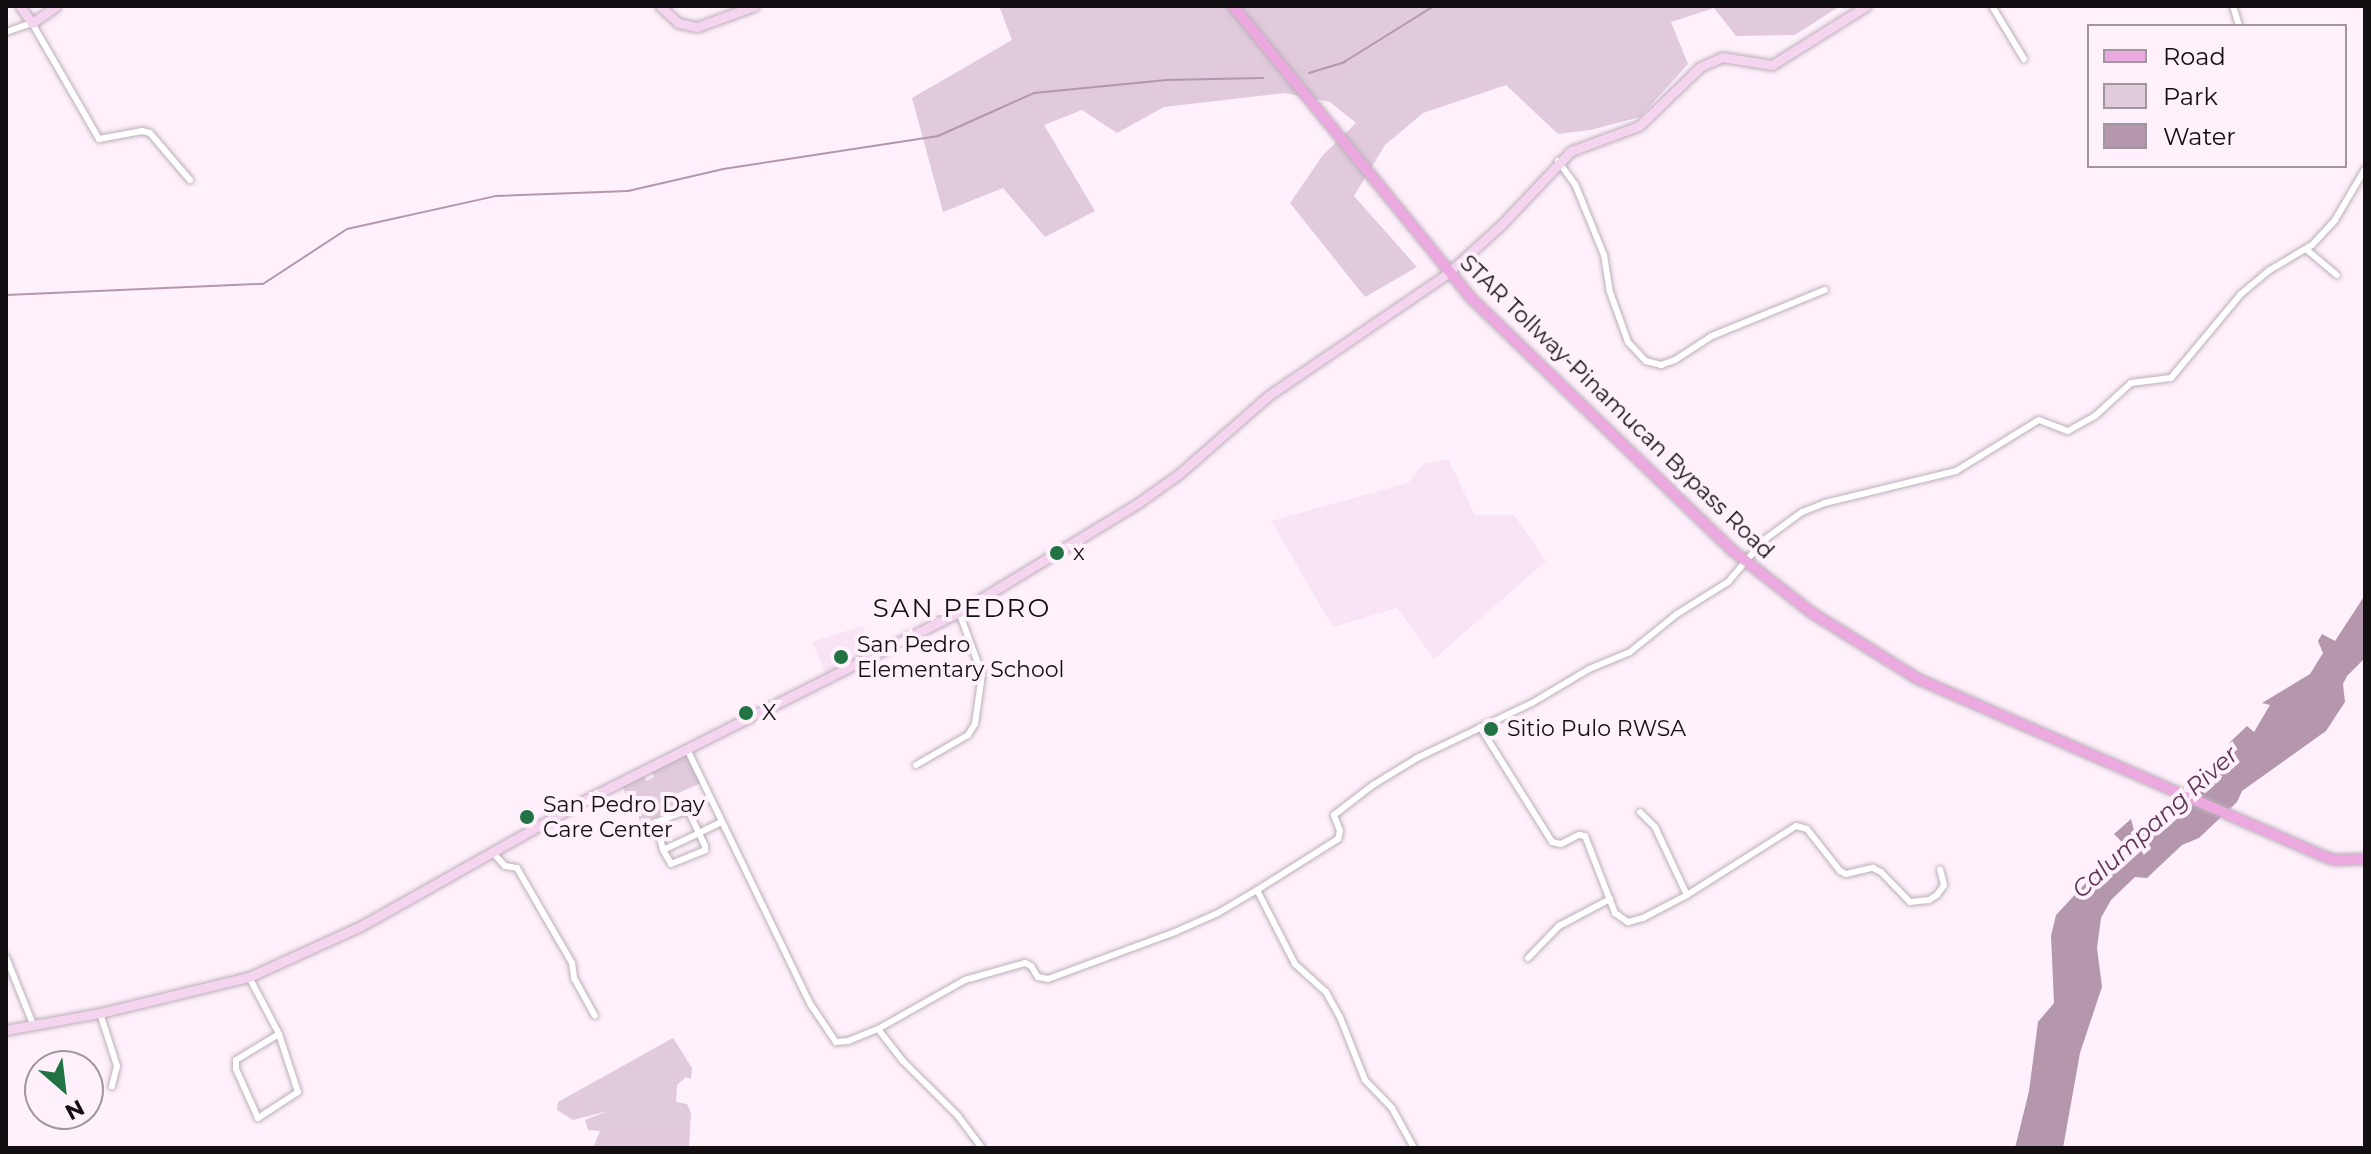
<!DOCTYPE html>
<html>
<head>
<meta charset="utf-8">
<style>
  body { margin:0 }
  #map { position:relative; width:2371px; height:1154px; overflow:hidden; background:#fef1fb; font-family:Montserrat,sans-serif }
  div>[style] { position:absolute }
  .built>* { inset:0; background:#f8e4f4 }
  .green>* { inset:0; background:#e0cadb }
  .water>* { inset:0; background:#b497ad }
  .stream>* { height:2px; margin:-1px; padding:0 1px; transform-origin:1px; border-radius:1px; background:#b497ad }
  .roads { filter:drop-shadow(0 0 2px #bcafb9) drop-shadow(0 0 2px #bcafb9) }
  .street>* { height:6px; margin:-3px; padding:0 3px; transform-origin:3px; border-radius:3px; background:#fff }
  .secondary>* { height:9px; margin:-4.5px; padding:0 4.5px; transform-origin:4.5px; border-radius:4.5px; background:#f5d4f0 }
  .primary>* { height:10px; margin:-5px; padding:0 5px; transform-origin:5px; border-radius:5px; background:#eba9e0 }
  .dots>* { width:22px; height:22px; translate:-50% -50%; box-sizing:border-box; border:4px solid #fef1fb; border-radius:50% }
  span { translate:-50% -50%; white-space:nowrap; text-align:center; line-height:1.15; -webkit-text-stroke:8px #fef1fb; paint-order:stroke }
  .street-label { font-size:22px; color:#120e11 }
  .poi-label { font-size:22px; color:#120e11 }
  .left { translate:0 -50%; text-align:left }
  .water-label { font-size:24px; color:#5e3556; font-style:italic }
  .quarter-label { font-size:26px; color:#120e11; letter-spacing:2px }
  .frame { position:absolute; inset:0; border:8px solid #120e11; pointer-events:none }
  .legend { position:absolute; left:2087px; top:24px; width:260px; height:144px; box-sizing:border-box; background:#fef1fb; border:2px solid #a0969d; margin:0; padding:10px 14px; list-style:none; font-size:24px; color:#120e11 }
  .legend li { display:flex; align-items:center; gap:16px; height:40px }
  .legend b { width:40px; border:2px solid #a0969d }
  .north { position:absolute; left:24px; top:1050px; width:80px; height:80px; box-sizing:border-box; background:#fef1fb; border:2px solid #a0969d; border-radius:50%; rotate:152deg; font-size:22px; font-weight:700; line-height:32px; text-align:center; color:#120e11 }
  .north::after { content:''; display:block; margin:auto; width:28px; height:36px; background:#217344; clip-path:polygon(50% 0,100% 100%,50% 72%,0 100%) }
</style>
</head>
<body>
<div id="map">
  <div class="built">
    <i style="clip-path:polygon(1448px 459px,1475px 515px,1514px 515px,1546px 561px,1434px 659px,1397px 608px,1333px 627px,1271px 521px,1408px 483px,1424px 464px)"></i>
    <i style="clip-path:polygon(862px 626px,876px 650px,826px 675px,812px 642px)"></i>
  </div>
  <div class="green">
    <i style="clip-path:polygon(999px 6px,1840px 6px,1795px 35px,1736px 36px,1714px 8px,1671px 22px,1688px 64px,1640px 117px,1590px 130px,1558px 134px,1506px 85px,1423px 113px,1385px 145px,1354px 196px,1417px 267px,1365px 297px,1290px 203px,1323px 155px,1356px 123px,1330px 102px,1285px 93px,1164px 107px,1117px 133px,1082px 110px,1044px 125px,1095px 211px,1045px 237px,1003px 188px,943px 212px,912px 98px,1012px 40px)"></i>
    <i style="clip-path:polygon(687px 752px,701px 783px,674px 795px,679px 806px,643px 824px,639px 819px,638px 799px,628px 801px,622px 784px,643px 774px,646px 781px,654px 777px,651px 769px)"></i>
    <i style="clip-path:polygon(673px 1038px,692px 1068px,691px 1079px,686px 1077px,677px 1085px,676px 1102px,687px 1104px,691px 1113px,689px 1148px,593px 1148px,600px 1131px,588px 1130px,585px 1120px,608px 1111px,573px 1120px,557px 1110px,558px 1102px)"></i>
  </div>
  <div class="water">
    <i style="clip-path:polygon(2365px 595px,2365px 658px,2347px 676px,2343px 684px,2345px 702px,2326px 731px,2242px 791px,2237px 802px,2199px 838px,2182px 845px,2147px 878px,2135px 877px,2111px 900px,2101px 918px,2097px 948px,2102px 987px,2080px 1053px,2063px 1148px,2015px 1148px,2029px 1091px,2038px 1022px,2054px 1003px,2051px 936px,2056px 915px,2110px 857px,2121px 841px,2114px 834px,2131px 819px,2134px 830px,2155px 829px,2181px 813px,2216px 771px,2230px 742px,2247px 726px,2254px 732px,2270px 705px,2262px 703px,2310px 674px,2323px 653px,2318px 641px,2322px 634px,2335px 641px)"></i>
  </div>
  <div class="stream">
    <i style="left:1309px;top:73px;width:37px;rotate:-17deg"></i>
    <i style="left:1344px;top:62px;width:106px;rotate:-31.9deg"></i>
    <i style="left:6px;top:295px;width:257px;rotate:-2.5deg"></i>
    <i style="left:263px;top:284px;width:100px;rotate:-33.2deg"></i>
    <i style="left:347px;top:229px;width:153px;rotate:-12.5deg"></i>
    <i style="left:496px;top:196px;width:132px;rotate:-2.2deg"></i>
    <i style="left:628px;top:191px;width:98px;rotate:-13deg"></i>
    <i style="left:723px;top:169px;width:218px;rotate:-8.7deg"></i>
    <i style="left:938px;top:136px;width:105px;rotate:-24.1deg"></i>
    <i style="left:1034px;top:93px;width:133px;rotate:-5.6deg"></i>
    <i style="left:1166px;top:80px;width:97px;rotate:-1.2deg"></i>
  </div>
  <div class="roads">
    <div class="street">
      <i style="left:1992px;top:6px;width:62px;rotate:58.9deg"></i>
      <i style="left:2233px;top:6px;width:21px;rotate:73deg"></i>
      <i style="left:6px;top:32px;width:28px;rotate:-19deg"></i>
      <i style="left:32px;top:23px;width:134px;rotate:60deg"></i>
      <i style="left:99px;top:139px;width:44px;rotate:-10.5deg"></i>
      <i style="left:142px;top:131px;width:8px;rotate:14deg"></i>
      <i style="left:150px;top:133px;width:62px;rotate:49.6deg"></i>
      <i style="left:1558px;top:161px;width:29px;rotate:54deg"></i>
      <i style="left:1575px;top:184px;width:77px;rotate:67.8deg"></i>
      <i style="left:1604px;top:255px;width:37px;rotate:81deg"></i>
      <i style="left:1610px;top:292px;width:53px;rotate:70.2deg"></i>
      <i style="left:1628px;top:342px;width:26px;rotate:47deg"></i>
      <i style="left:1646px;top:361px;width:16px;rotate:15deg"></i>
      <i style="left:1661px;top:365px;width:15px;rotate:-20deg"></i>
      <i style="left:1675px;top:360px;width:44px;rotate:-33deg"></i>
      <i style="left:1712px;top:336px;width:122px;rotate:-22.2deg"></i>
      <i style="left:2307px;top:250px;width:39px;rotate:40deg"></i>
      <i style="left:1480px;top:727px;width:136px;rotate:57.9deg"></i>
      <i style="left:1552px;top:842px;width:9px;rotate:13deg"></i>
      <i style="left:1561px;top:844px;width:20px;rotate:-27deg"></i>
      <i style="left:1579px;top:835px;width:6px;rotate:9deg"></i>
      <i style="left:1585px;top:836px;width:83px;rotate:68.7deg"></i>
      <i style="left:1615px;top:913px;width:16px;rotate:35deg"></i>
      <i style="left:1628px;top:922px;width:16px;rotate:-15deg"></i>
      <i style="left:1643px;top:918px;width:50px;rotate:-27.6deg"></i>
      <i style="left:1687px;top:895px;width:75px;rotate:-115.2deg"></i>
      <i style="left:1655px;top:827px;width:21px;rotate:-135deg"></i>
      <i style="left:687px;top:749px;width:284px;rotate:64.2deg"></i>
      <i style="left:811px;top:1005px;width:45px;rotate:56deg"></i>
      <i style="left:836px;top:1042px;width:12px;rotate:-5deg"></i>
      <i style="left:848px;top:1041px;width:32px;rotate:-22deg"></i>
      <i style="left:878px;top:1029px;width:100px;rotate:-29.4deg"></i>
      <i style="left:965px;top:980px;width:62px;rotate:-15.8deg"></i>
      <i style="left:1025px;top:963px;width:7px;rotate:27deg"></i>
      <i style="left:1031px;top:966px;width:13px;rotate:58deg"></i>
      <i style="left:1038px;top:977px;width:10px;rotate:11deg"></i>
      <i style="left:1048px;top:979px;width:135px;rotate:-20.3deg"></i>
      <i style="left:1175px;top:932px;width:47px;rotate:-23.8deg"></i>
      <i style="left:1218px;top:913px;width:45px;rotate:-30.5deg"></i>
      <i style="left:1257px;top:890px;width:96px;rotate:-32.2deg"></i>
      <i style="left:1338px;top:839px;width:8px;rotate:-76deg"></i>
      <i style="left:1340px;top:831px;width:17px;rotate:-111deg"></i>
      <i style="left:1334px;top:815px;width:49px;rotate:-37.6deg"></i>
      <i style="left:1373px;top:785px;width:52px;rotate:-31.5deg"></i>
      <i style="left:1417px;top:758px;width:127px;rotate:-25.6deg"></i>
      <i style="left:1532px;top:703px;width:66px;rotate:-30.8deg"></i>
      <i style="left:1589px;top:669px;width:44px;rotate:-22.5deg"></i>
      <i style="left:1630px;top:652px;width:60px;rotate:-39deg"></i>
      <i style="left:1677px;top:614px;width:60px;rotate:-32.1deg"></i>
      <i style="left:1728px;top:582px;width:55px;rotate:-49.4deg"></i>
      <i style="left:1764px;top:540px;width:47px;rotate:-36.4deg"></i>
      <i style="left:1802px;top:512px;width:25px;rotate:-21deg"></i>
      <i style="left:1825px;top:503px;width:135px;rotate:-13.7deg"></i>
      <i style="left:1956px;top:471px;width:97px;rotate:-31.6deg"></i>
      <i style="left:2039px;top:420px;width:31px;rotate:21deg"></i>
      <i style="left:2068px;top:431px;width:31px;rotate:-29deg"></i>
      <i style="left:2095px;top:416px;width:49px;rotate:-42.5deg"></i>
      <i style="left:2131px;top:383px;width:40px;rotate:-7.1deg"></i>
      <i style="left:2171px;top:378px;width:109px;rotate:-50.2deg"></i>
      <i style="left:2241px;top:294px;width:38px;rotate:-40deg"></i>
      <i style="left:2270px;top:270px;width:49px;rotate:-30.8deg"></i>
      <i style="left:2312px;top:245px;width:34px;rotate:-47deg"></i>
      <i style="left:2335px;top:220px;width:59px;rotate:-59.5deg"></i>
      <i style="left:916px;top:765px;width:60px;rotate:-30deg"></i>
      <i style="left:968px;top:735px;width:13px;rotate:-58deg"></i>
      <i style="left:975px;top:724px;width:50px;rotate:-82deg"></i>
      <i style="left:982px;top:674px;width:66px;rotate:-110.4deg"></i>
      <i style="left:663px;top:850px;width:16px;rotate:60deg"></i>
      <i style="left:671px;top:864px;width:37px;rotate:-22deg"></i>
      <i style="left:705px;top:850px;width:4px;rotate:-90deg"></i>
      <i style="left:705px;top:846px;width:14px;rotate:-115deg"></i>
      <i style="left:699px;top:833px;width:25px;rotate:-116deg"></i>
      <i style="left:688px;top:810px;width:34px;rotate:159deg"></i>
      <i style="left:656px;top:822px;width:29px;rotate:76deg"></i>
      <i style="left:663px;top:850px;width:40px;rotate:-25deg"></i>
      <i style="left:699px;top:833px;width:25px;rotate:-26deg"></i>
      <i style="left:492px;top:852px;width:19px;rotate:47deg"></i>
      <i style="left:505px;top:866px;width:12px;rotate:9deg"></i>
      <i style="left:517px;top:868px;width:110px;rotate:59.9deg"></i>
      <i style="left:572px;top:963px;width:15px;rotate:82deg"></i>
      <i style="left:574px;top:978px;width:43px;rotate:61.1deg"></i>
      <i style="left:1257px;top:890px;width:83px;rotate:62.8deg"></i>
      <i style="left:1295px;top:964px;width:42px;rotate:42.1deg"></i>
      <i style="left:1326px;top:992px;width:29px;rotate:61deg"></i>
      <i style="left:1340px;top:1017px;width:68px;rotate:68.4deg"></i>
      <i style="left:1365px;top:1080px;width:39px;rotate:46deg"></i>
      <i style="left:1392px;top:1108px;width:46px;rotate:61.2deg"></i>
      <i style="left:1687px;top:895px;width:129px;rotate:-32.3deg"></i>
      <i style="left:1796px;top:826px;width:11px;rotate:15deg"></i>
      <i style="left:1807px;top:829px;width:53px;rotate:51.8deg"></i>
      <i style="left:1840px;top:871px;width:7px;rotate:27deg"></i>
      <i style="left:1846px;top:874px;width:28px;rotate:-13deg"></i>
      <i style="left:1873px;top:868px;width:9px;rotate:27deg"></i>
      <i style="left:1881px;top:872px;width:42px;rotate:46deg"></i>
      <i style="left:1910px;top:902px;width:19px;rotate:-6deg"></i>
      <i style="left:1929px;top:900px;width:9px;rotate:-32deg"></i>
      <i style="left:1937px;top:895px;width:12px;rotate:-55deg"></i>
      <i style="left:1944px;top:885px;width:16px;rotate:-104deg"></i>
      <i style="left:6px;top:957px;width:72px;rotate:68.1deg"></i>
      <i style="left:1528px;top:958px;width:45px;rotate:-45.9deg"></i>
      <i style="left:1559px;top:926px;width:58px;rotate:-27.9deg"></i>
      <i style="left:249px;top:977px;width:64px;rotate:62.2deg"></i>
      <i style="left:100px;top:1013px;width:56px;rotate:72.2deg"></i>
      <i style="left:117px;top:1066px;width:21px;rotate:104deg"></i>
      <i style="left:878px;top:1029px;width:41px;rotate:52deg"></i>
      <i style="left:903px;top:1061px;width:78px;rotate:45deg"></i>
      <i style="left:958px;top:1116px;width:40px;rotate:53deg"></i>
      <i style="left:279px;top:1034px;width:61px;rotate:71.9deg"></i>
      <i style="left:298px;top:1092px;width:48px;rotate:147deg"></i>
      <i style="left:258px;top:1118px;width:54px;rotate:-114.2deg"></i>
      <i style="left:236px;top:1069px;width:9px;rotate:-90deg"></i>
      <i style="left:236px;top:1060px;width:50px;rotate:-31.2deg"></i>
    </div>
    <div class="secondary">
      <i style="left:20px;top:6px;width:21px;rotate:55deg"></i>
      <i style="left:32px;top:23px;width:29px;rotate:-35deg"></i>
      <i style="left:660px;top:6px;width:25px;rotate:43deg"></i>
      <i style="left:678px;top:23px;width:19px;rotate:12deg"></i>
      <i style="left:697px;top:27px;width:61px;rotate:-20.2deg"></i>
      <i style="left:6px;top:1030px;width:96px;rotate:-10.3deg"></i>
      <i style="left:100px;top:1013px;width:153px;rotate:-13.6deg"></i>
      <i style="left:249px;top:977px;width:123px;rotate:-24.5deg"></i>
      <i style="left:361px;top:926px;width:253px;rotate:-29.4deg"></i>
      <i style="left:581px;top:802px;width:423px;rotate:-26.7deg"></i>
      <i style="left:959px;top:612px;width:210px;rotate:-31.3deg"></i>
      <i style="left:1138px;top:503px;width:50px;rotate:-35.3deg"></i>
      <i style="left:1179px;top:474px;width:118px;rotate:-41.2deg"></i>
      <i style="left:1268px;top:396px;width:218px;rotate:-34.3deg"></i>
      <i style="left:1448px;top:273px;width:72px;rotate:-42.2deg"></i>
      <i style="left:1501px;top:225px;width:102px;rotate:-46.6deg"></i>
      <i style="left:1571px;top:151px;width:72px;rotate:-20.2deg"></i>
      <i style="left:1639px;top:126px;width:85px;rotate:-44deg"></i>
      <i style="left:1700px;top:67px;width:24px;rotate:-24deg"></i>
      <i style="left:1722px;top:57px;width:51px;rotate:9.1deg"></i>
      <i style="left:1772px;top:65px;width:111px;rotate:-32.1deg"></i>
    </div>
    <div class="primary">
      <i style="left:1233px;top:6px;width:378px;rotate:50.8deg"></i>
      <i style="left:1472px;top:299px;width:363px;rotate:44deg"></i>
      <i style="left:1733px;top:551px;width:100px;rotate:38.1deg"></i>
      <i style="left:1812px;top:613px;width:125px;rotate:31.9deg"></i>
      <i style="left:1918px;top:679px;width:439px;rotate:23.6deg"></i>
      <i style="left:2320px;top:855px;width:16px;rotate:18deg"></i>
      <i style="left:2335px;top:860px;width:30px;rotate:-2deg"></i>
    </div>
  </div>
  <div class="dots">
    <i style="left:1057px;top:553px;background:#217344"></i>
    <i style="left:841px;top:657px;background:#217344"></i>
    <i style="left:746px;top:713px;background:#217344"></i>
    <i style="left:1491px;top:729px;background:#217344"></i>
    <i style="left:527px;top:817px;background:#217344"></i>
  </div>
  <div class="street-label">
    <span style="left:1617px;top:407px;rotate:44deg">STAR Tollway-Pinamucan Bypass Road</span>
  </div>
  <div class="poi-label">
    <span class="left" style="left:1073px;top:553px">x</span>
    <span class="left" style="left:857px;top:657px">San Pedro<br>Elementary School</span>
    <span class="left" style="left:762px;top:713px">X</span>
    <span class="left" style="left:1507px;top:729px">Sitio Pulo RWSA</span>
    <span class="left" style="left:543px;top:817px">San Pedro Day<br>Care Center</span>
  </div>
  <div class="water-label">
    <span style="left:2155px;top:822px;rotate:-42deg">Calumpang River</span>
  </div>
  <div class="quarter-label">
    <span style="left:962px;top:609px">SAN PEDRO</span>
  </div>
  <div class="frame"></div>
  <ul class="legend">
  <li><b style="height:10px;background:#eba9e0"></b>Road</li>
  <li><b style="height:22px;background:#e0cadb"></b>Park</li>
  <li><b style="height:22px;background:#b497ad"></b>Water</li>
  </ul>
  <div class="north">N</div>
</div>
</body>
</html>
